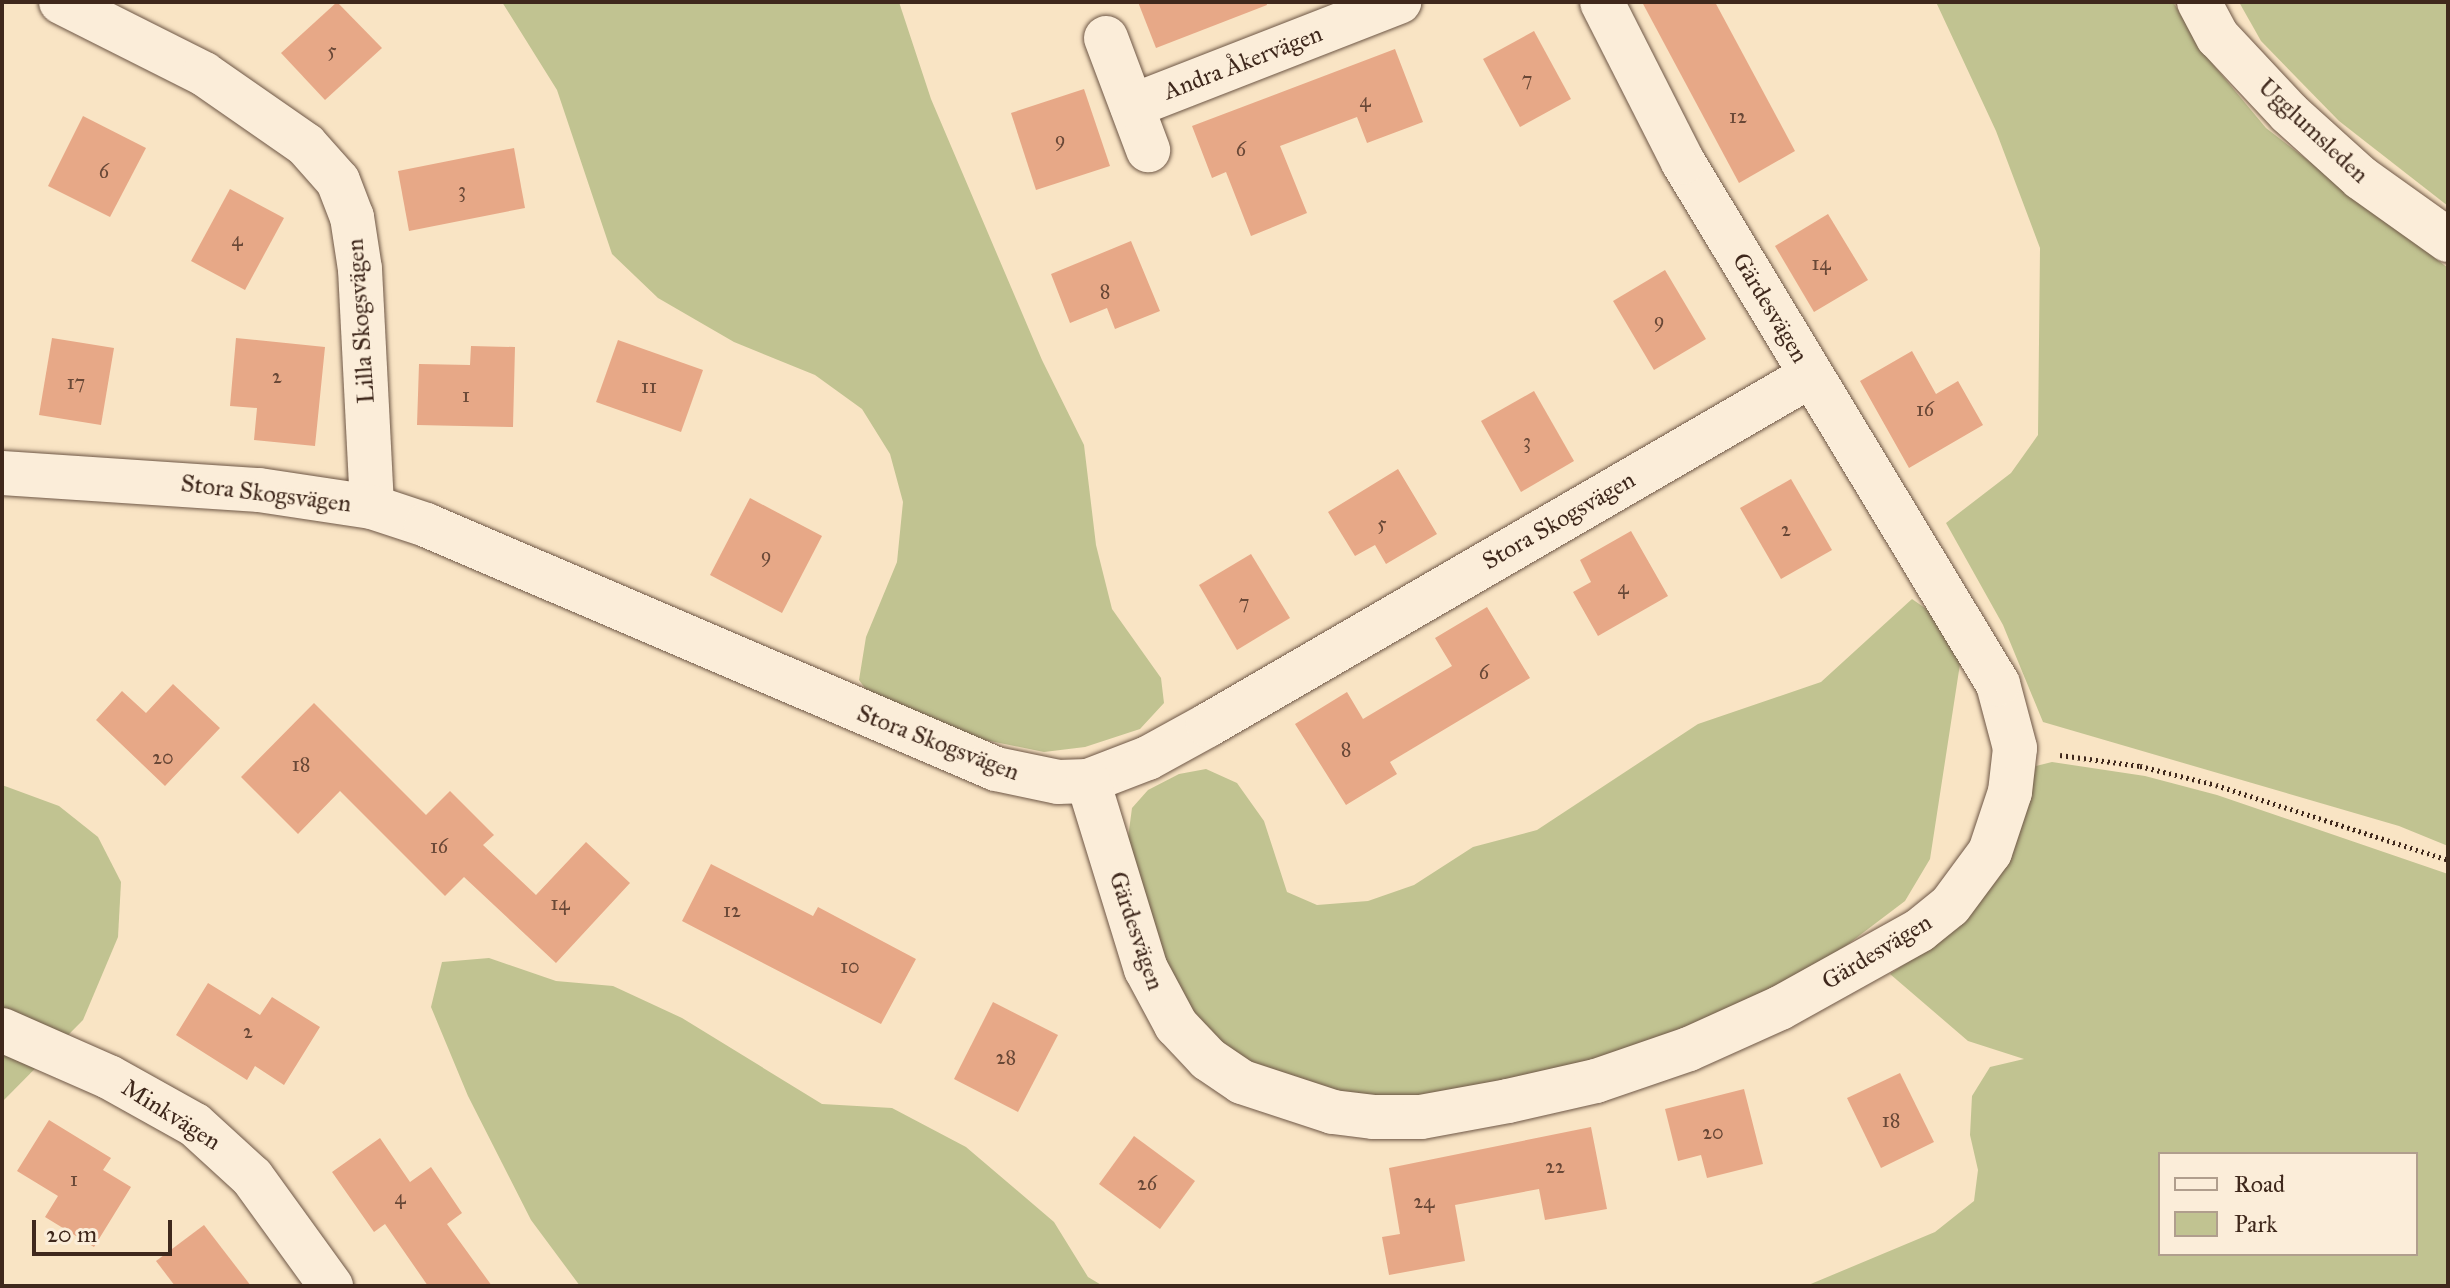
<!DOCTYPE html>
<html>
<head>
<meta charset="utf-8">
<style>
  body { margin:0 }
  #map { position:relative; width:2450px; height:1288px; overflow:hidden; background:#f9e4c4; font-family:"IM FELL Great Primer",serif }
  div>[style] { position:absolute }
  .green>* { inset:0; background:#c1c391 }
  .building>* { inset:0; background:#e7a887 }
  .path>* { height:5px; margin-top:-2.5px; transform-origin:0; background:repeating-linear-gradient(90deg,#3f281c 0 2px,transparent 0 6px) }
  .roads { filter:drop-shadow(0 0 2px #6e5746) drop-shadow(0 0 2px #6e5746) }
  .minor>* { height:44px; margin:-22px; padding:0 22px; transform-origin:22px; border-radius:22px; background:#fbedd9 }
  span { translate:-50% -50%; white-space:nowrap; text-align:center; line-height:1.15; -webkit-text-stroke:7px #fbedd9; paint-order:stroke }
  .number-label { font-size:20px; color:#694837 }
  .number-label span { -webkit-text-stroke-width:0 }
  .street-label { font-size:24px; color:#3f281c }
  .frame { position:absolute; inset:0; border:4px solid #3f281c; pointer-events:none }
  .legend { position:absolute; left:2158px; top:1152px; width:260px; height:104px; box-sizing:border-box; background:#fbedd9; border:2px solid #b09e8d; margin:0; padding:10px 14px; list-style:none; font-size:24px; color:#3f281c }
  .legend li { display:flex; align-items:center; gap:16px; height:40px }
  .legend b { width:40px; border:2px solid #b09e8d }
  .scale { position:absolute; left:32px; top:1220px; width:140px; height:36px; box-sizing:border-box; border:4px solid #3f281c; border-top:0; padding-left:10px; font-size:24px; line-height:28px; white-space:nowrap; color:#3f281c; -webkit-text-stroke:6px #fbedd9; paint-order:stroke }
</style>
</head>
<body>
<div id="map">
  <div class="green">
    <i style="clip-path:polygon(502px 2px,899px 2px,931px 99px,1042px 360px,1084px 445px,1096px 545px,1112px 609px,1161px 678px,1164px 703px,1140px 729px,1085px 747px,1044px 752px,946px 732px,879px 707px,859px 680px,866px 637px,897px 562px,903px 502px,890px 454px,862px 409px,815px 375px,734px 342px,658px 298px,612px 254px,557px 90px)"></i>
    <i style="clip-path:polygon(1936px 2px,2173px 2px,2211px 62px,2266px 128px,2448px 268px,2448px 846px,2399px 826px,2043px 722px,2003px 625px,1946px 523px,2011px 473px,2038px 435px,2040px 248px,1996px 131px)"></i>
    <i style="clip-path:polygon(2239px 2px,2448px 2px,2448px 206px,2339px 121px,2261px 41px)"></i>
    <i style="clip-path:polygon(1912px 599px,1948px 624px,1960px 664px,1930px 859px,1905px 901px,1835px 954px,1726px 1015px,1600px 1058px,1442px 1097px,1360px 1098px,1286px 1081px,1226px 1049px,1178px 998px,1128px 838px,1132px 808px,1148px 790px,1179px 774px,1206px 769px,1237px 783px,1264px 821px,1287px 892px,1317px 905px,1368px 901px,1414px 885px,1473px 847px,1537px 830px,1698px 724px,1821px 682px)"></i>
    <i style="clip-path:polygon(evenodd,2052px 762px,2145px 776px,2217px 795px,2448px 874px,2448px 1286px,1806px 1286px,1935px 1232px,1974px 1201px,1978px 1170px,1970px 1135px,1972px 1096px,1990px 1067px,2024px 1059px,1968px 1041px,1890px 974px,1958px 928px,1998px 879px,2022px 824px,2036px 766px,2052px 762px,2160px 1154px,2416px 1154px,2416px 1254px,2160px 1254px,2160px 1154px)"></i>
    <i style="clip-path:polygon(2px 785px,59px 806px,98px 837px,121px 882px,118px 937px,83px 1020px,2px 1102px)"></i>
    <i style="clip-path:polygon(489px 958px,556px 981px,613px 986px,682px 1018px,822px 1104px,892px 1108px,966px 1147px,1054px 1222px,1088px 1277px,1103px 1286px,580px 1286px,531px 1220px,468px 1096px,431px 1007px,442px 962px)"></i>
  </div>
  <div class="building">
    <i style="clip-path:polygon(337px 2px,382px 48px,325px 100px,281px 53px)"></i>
    <i style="clip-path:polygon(1138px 2px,1266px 2px,1267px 5px,1156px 48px)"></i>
    <i style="clip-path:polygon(1642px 2px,1715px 2px,1795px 151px,1739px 183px)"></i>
    <i style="clip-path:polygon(1534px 31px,1571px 99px,1520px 127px,1483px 59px)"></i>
    <i style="clip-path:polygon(1395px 49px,1423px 122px,1367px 143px,1357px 117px,1280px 146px,1307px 213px,1251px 236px,1226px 172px,1212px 178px,1192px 126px)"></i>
    <i style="clip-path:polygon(1084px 89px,1110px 166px,1036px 190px,1011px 113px)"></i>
    <i style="clip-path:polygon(83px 116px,146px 148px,110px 217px,48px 186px)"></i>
    <i style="clip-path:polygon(514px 148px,525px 208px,409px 231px,398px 171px)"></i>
    <i style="clip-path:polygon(230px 189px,284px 218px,245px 290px,191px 261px)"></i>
    <i style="clip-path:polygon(1828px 214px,1868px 280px,1814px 312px,1775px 246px)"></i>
    <i style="clip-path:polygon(1131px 241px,1160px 311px,1115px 329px,1107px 308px,1070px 323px,1051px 274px)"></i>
    <i style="clip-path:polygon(1665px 270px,1706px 339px,1654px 370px,1613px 301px)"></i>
    <i style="clip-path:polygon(52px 338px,114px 348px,101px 425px,39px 415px)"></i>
    <i style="clip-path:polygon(236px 338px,325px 347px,315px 446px,254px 440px,257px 408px,230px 406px)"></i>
    <i style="clip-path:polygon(618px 340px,703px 370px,681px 432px,596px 402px)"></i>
    <i style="clip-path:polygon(471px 346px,515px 347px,513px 427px,417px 425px,419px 364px,470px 365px)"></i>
    <i style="clip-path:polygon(1912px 351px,1936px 394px,1958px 381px,1983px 425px,1909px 468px,1860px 381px)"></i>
    <i style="clip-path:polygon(1534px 391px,1574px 461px,1521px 492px,1481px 421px)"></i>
    <i style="clip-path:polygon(1398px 469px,1437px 534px,1386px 564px,1375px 545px,1355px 556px,1328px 512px)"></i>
    <i style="clip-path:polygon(1791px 479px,1832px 550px,1781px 579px,1740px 508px)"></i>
    <i style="clip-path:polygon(750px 498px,822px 536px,782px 613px,710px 575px)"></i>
    <i style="clip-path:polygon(1631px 531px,1668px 596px,1598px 636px,1573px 592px,1591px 582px,1580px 560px)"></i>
    <i style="clip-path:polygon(1251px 554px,1290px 618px,1237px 650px,1199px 585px)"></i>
    <i style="clip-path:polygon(1487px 607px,1530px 678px,1390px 762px,1397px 774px,1346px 805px,1295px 724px,1347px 692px,1363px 719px,1452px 666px,1435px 638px)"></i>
    <i style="clip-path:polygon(173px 684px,220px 728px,165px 786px,96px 720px,122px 691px,146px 713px)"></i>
    <i style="clip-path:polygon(314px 703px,426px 815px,450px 791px,494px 835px,483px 845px,536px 895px,586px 842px,630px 883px,556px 963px,464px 877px,445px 896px,340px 791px,298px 834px,241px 777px)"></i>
    <i style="clip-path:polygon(711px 864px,813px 916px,818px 907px,916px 959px,881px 1024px,682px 921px)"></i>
    <i style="clip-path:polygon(208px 983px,260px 1015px,272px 997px,320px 1027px,284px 1085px,255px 1066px,247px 1080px,176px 1035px)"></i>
    <i style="clip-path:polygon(993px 1002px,1058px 1035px,1018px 1112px,954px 1079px)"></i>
    <i style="clip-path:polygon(1900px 1073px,1934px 1142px,1881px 1168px,1847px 1098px)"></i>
    <i style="clip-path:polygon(1744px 1089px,1763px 1164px,1707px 1178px,1701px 1155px,1678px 1161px,1665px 1109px)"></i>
    <i style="clip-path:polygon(49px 1120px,111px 1158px,103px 1170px,131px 1187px,94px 1247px,45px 1217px,58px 1196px,17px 1171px)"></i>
    <i style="clip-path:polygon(1591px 1127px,1607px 1209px,1545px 1220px,1539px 1189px,1455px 1205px,1465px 1261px,1389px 1275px,1382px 1237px,1400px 1234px,1389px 1168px)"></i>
    <i style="clip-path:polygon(1134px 1136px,1195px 1181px,1160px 1229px,1099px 1184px)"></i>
    <i style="clip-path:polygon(380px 1138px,410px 1182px,431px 1167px,462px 1213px,447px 1224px,492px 1286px,428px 1286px,385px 1224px,374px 1232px,332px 1172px)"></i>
    <i style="clip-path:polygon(204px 1225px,251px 1286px,175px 1286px,156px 1261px)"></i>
  </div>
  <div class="path">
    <i style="left:2060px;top:755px;width:81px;rotate:7.8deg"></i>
    <i style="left:2140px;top:766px;width:78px;rotate:14deg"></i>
    <i style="left:2216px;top:785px;width:244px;rotate:17.9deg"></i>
  </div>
  <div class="roads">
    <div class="minor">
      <i style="left:61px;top:2px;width:160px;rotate:26.7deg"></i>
      <i style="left:204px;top:74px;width:124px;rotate:34.8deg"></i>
      <i style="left:306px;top:145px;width:48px;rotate:48.4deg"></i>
      <i style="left:338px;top:181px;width:39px;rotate:69deg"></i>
      <i style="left:352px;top:217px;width:53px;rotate:81.3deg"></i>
      <i style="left:360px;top:269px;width:238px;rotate:87.1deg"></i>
      <i style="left:2199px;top:2px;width:40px;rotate:62deg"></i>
      <i style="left:2218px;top:37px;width:104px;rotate:46.9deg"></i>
      <i style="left:2289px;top:113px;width:97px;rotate:42.1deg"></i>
      <i style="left:2361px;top:178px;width:107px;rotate:35.5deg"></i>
      <i style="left:1106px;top:38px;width:120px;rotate:69.4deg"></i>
      <i style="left:1132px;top:106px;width:287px;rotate:-21.3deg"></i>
      <i style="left:2px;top:473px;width:258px;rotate:3.8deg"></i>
      <i style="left:259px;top:490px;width:114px;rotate:8.6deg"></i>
      <i style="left:372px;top:507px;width:57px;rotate:18.4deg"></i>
      <i style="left:426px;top:525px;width:620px;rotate:23.17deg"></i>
      <i style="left:996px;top:769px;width:63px;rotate:11.8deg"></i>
      <i style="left:1058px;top:782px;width:30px;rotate:-2deg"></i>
      <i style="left:1088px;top:781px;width:64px;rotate:-21deg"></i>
      <i style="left:1148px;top:758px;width:68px;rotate:-28.8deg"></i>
      <i style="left:1208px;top:725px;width:696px;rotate:-30.1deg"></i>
      <i style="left:1088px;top:781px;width:197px;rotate:72.9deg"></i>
      <i style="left:1146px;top:969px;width:64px;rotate:61.8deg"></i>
      <i style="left:1176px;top:1025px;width:47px;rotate:46.7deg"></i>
      <i style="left:1208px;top:1059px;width:41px;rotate:34.1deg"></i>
      <i style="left:1242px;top:1082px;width:96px;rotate:18.2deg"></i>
      <i style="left:1333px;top:1112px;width:40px;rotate:7.1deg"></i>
      <i style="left:1373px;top:1117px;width:48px"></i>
      <i style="left:1421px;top:1117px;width:88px;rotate:-10.4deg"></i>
      <i style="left:1508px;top:1101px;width:90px;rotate:-12.8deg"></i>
      <i style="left:1596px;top:1081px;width:98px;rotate:-19deg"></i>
      <i style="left:1689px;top:1049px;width:100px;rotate:-24.3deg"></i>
      <i style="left:1780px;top:1008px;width:160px;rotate:-29.1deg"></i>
      <i style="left:1920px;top:930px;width:38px;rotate:-39deg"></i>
      <i style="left:1950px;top:906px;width:67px;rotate:-53.5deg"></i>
      <i style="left:1990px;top:852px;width:63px;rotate:-71.6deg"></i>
      <i style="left:2010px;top:792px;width:44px;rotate:-83.5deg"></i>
      <i style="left:2015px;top:748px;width:66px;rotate:-104.9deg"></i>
      <i style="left:1998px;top:684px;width:610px;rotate:-121.11deg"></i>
      <i style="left:1683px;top:162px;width:179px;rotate:-116.9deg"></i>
      <i style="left:2px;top:1030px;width:117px;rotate:23.7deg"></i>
      <i style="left:109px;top:1077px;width:98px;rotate:29.2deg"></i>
      <i style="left:195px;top:1125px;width:77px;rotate:42.4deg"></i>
      <i style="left:252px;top:1177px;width:135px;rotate:54.1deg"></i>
    </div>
  </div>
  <div class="number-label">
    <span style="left:332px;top:50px">5</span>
    <span style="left:1527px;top:79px">7</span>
    <span style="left:1365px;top:100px">4</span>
    <span style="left:1738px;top:116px">12</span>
    <span style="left:1060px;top:139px">9</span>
    <span style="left:1241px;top:149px">6</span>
    <span style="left:104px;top:171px">6</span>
    <span style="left:462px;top:190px">3</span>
    <span style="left:237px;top:239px">4</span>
    <span style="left:1821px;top:263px">14</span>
    <span style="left:1105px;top:291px">8</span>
    <span style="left:1659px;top:320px">9</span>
    <span style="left:277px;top:376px">2</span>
    <span style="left:76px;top:382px">17</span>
    <span style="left:649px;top:386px">11</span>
    <span style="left:466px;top:395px">1</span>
    <span style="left:1925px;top:409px">16</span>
    <span style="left:1527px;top:441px">3</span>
    <span style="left:1382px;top:523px">5</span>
    <span style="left:1786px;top:529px">2</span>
    <span style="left:766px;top:555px">9</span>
    <span style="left:1623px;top:587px">4</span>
    <span style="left:1244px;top:602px">7</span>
    <span style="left:1484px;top:672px">6</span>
    <span style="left:1346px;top:749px">8</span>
    <span style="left:163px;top:757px">20</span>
    <span style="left:301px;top:764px">18</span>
    <span style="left:439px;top:846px">16</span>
    <span style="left:560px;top:903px">14</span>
    <span style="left:732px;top:910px">12</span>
    <span style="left:850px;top:966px">10</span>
    <span style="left:248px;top:1031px">2</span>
    <span style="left:1006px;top:1057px">28</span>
    <span style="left:1891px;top:1120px">18</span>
    <span style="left:1713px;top:1132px">20</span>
    <span style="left:1555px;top:1166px">22</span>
    <span style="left:74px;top:1179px">1</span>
    <span style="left:1147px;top:1183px">26</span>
    <span style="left:400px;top:1197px">4</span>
    <span style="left:1424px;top:1201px">24</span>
  </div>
  <div class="street-label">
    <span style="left:1243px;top:63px;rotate:-21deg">Andra Åkervägen</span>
    <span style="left:2313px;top:131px;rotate:43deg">Ugglumsleden</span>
    <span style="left:1770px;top:308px;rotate:59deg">Gärdesvägen</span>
    <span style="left:361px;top:321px;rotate:-94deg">Lilla Skogsvägen</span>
    <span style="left:266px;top:494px;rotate:7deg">Stora Skogsvägen</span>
    <span style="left:1559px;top:521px;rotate:-30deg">Stora Skogsvägen</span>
    <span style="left:938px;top:743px;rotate:21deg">Stora Skogsvägen</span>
    <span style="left:1136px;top:931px;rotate:71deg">Gärdesvägen</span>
    <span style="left:1877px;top:952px;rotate:-31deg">Gärdesvägen</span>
    <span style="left:171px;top:1115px;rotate:32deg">Minkvägen</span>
  </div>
  <div class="frame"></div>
  <ul class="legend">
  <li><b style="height:10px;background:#fbedd9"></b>Road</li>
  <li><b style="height:22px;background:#c1c391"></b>Park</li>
  </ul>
  <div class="scale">20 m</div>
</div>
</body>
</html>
